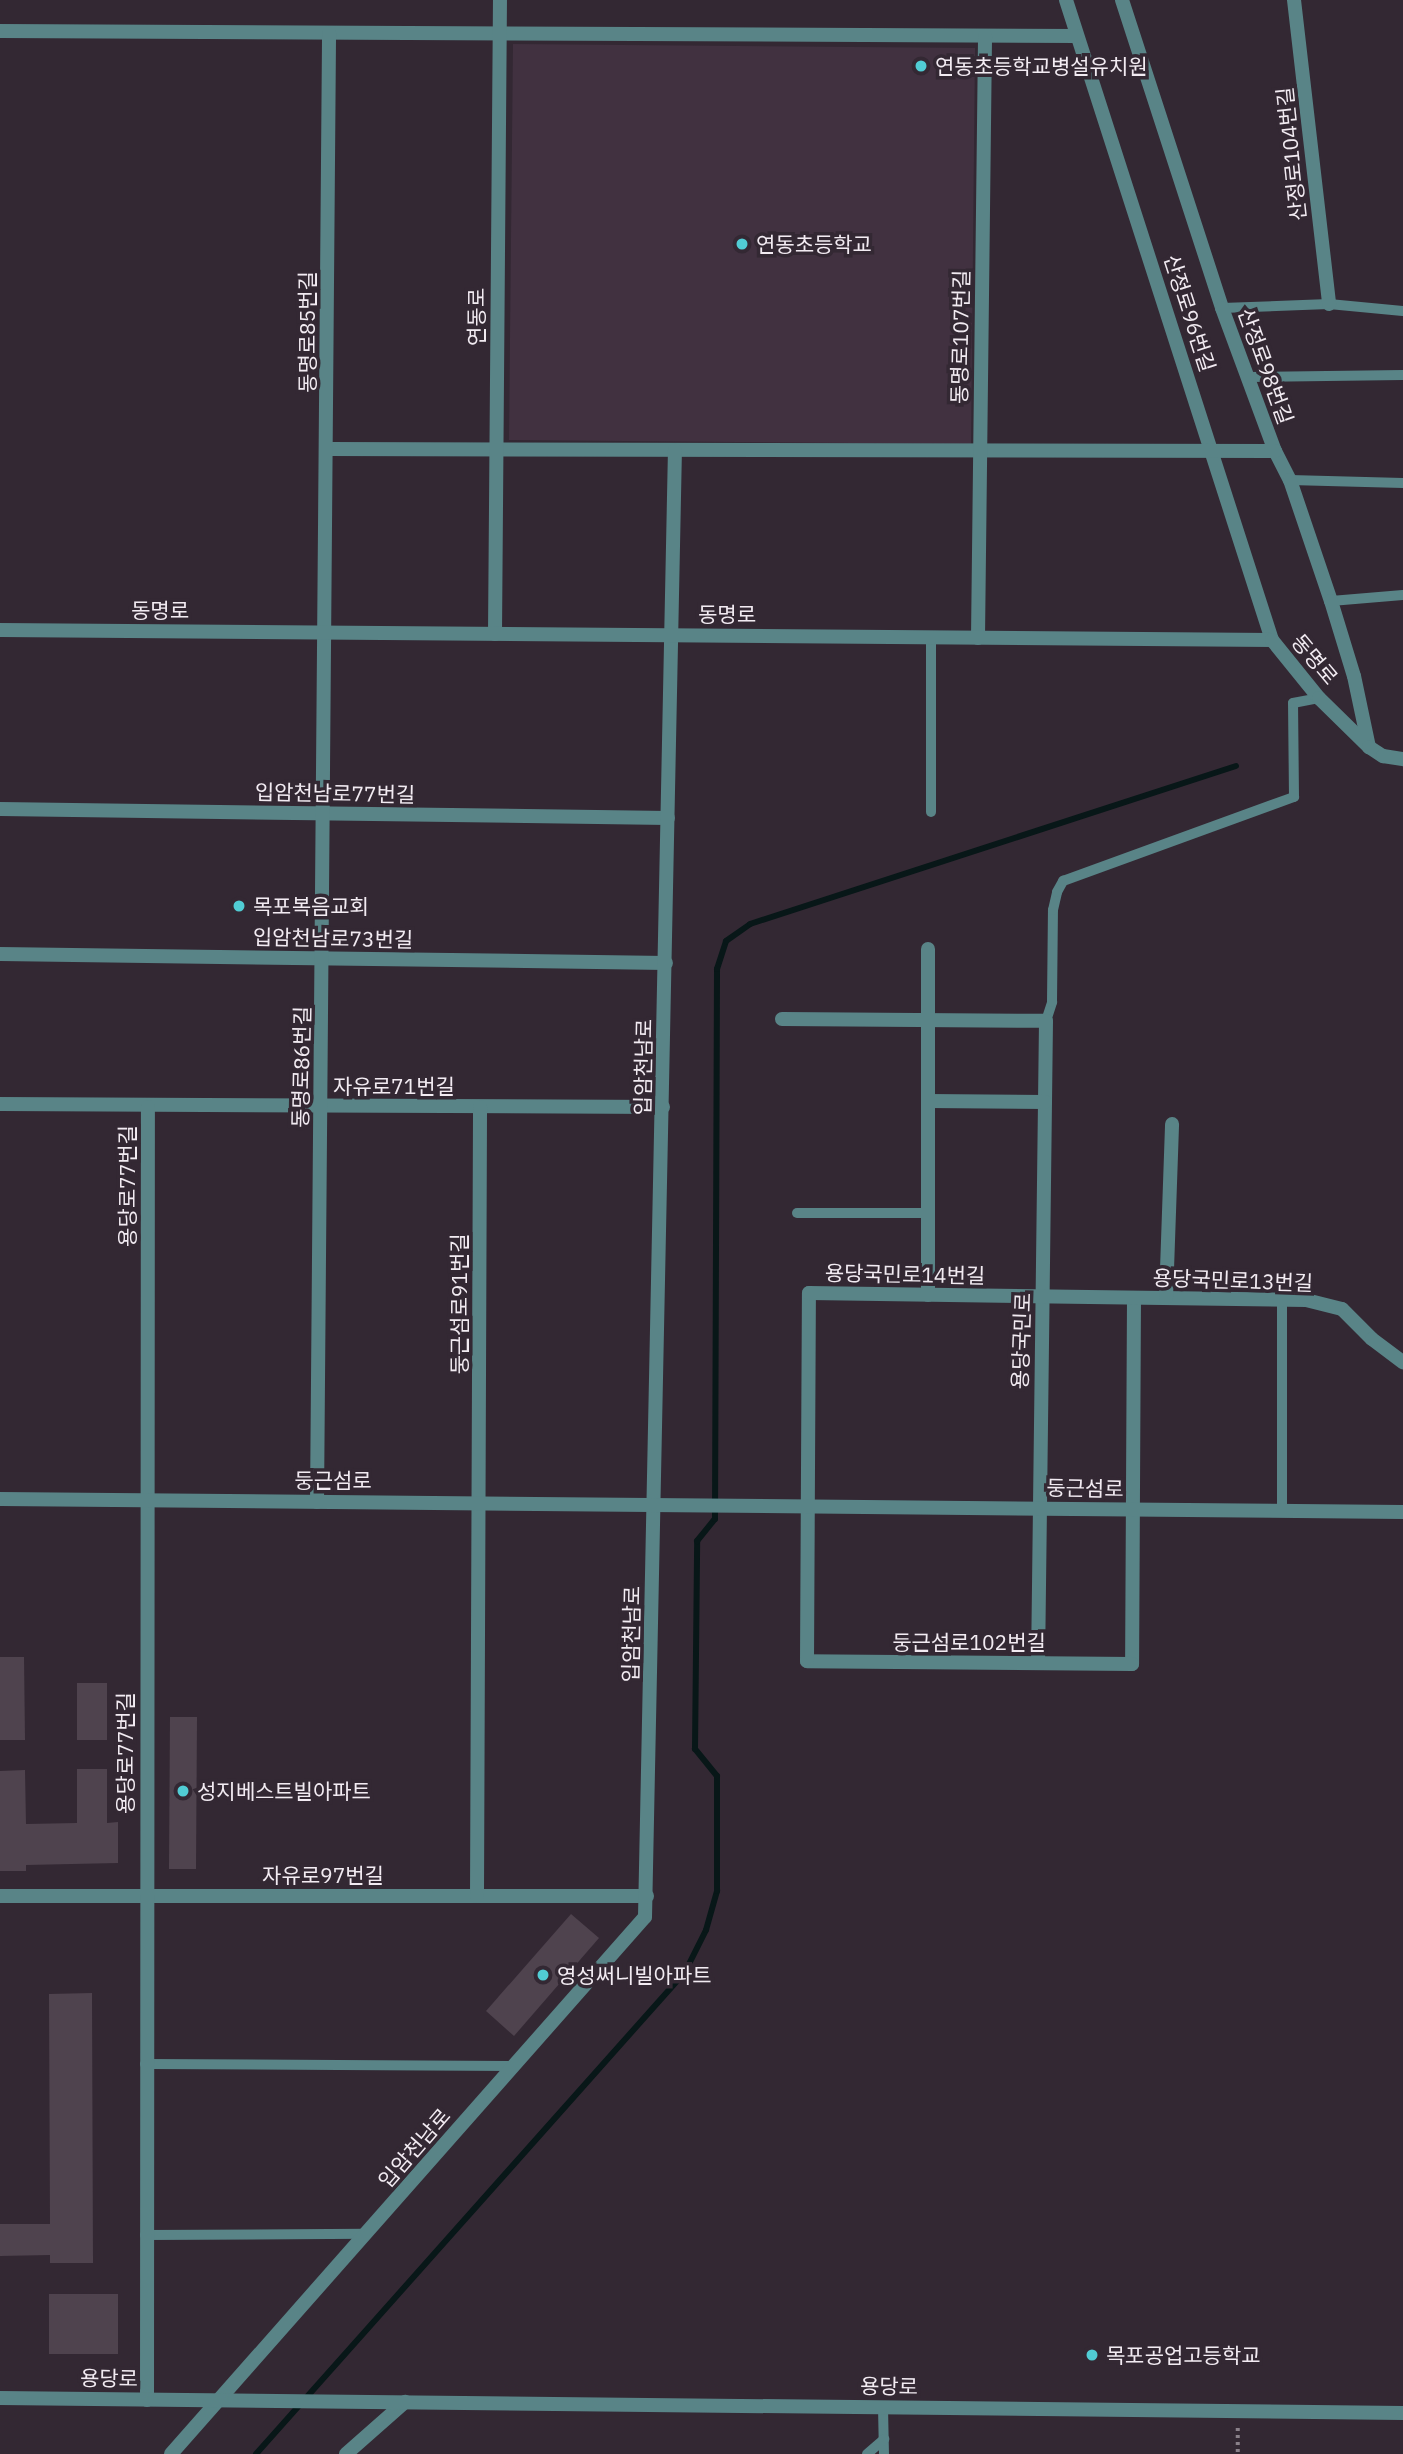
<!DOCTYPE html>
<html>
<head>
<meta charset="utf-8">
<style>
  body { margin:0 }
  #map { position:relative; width:1403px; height:2454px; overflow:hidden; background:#332833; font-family:"IBM Plex Sans","Noto Sans KR",sans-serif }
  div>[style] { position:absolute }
  .built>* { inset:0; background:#413140 }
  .stream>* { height:6px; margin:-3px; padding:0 3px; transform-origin:3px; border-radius:3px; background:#081718 }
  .building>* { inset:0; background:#4f434e }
  .path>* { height:3.5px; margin-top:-1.75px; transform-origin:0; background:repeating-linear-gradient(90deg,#898089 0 3.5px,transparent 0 7px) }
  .service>* { height:10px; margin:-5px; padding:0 5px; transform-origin:5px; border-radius:5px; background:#598487 }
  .minor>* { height:14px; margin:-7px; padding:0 7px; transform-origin:7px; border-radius:7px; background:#598487 }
  .tertiary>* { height:14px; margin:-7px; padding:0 7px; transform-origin:7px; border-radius:7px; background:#598487 }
  .dots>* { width:19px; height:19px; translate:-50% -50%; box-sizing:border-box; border:4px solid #332833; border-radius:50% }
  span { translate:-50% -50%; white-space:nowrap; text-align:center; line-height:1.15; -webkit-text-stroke:7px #332833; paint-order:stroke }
  .poi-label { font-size:21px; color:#f2ebf2 }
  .left { translate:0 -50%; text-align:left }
  .street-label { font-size:21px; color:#f2ebf2 }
</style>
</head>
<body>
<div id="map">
  <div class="built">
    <i style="clip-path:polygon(513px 44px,975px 48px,971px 444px,509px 440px)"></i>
  </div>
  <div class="stream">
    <i style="left:256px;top:2454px;width:645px;rotate:-48.33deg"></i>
    <i style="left:685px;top:1972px;width:47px;rotate:-63.4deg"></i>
    <i style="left:706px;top:1930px;width:41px;rotate:-74.2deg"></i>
    <i style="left:717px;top:1891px;width:115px;rotate:-90deg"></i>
    <i style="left:717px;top:1776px;width:35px;rotate:-129deg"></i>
    <i style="left:695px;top:1749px;width:208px;rotate:-89.4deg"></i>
    <i style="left:697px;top:1541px;width:28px;rotate:-51deg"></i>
    <i style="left:715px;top:1519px;width:550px;rotate:-89.79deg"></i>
    <i style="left:717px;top:969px;width:29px;rotate:-72deg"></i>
    <i style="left:726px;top:941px;width:29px;rotate:-35deg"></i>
    <i style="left:750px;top:924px;width:511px;rotate:-18.01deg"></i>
  </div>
  <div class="building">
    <i style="clip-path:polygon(0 1657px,24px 1657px,25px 1740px,0 1740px)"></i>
    <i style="clip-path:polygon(77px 1683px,107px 1683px,107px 1740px,77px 1740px)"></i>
    <i style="clip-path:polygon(170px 1717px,197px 1717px,196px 1869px,169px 1869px)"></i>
    <i style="clip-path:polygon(77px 1769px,107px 1769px,107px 1823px,118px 1822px,118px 1863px,26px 1865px,26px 1871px,0 1871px,0 1771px,25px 1770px,26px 1824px,77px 1823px)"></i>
    <i style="clip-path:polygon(571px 1914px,599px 1938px,514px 2036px,486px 2011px)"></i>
    <i style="clip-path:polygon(92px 1993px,93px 2263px,50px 2263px,50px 2255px,0 2256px,0 2224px,50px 2224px,49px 1994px)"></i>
    <i style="clip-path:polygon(49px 2294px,118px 2294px,118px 2354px,49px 2354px)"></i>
  </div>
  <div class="path">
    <i style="left:1238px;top:2428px;width:26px;rotate:90deg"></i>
  </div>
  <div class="service">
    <i style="left:1222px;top:308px;width:107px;rotate:-2.1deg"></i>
    <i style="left:1329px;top:304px;width:74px;rotate:5.4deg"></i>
    <i style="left:1248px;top:377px;width:155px;rotate:-0.7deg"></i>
    <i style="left:1290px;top:480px;width:113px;rotate:1.5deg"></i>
    <i style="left:1331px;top:601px;width:72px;rotate:-4.8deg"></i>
    <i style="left:931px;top:812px;width:175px;rotate:-90deg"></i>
    <i style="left:1046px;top:1021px;width:20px;rotate:-72deg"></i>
    <i style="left:1052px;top:1002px;width:92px;rotate:-89.4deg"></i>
    <i style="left:1053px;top:910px;width:18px;rotate:-77deg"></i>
    <i style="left:1057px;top:892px;width:13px;rotate:-61deg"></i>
    <i style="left:1063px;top:881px;width:246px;rotate:-20deg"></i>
    <i style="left:1294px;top:797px;width:94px;rotate:-90.6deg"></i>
    <i style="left:1293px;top:703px;width:26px;rotate:-11deg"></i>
    <i style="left:797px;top:1213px;width:131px"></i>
    <i style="left:1282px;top:1300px;width:211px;rotate:90deg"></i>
    <i style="left:145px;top:2064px;width:370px;rotate:0.3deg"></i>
    <i style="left:145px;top:2235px;width:222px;rotate:-0.3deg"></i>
    <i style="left:883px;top:2407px;width:47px;rotate:88.8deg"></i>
    <i style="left:867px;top:2454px;width:23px;rotate:-41deg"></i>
  </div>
  <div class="minor">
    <i style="left:1066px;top:0;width:672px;rotate:72.16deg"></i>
    <i style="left:1122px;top:0;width:324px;rotate:72deg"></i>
    <i style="left:1222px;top:308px;width:153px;rotate:69.7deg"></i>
    <i style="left:1275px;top:451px;width:33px;rotate:63deg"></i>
    <i style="left:1290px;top:480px;width:128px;rotate:71.3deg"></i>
    <i style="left:1331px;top:601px;width:78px;rotate:73deg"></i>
    <i style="left:1354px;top:676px;width:73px;rotate:78.1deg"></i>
    <i style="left:1294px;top:0;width:306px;rotate:83.4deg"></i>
    <i style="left:0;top:31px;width:1077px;rotate:0.27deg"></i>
    <i style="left:327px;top:449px;width:948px;rotate:0.12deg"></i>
    <i style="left:495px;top:634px;width:634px;rotate:-89.55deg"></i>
    <i style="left:978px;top:638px;width:602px;rotate:-89.33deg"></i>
    <i style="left:0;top:809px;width:668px;rotate:0.77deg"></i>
    <i style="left:0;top:954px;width:666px;rotate:0.77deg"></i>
    <i style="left:782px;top:1019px;width:264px;rotate:0.4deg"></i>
    <i style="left:1046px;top:1021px;width:642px;rotate:90.71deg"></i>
    <i style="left:928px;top:1101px;width:117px;rotate:0.5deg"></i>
    <i style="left:0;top:1104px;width:663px;rotate:0.26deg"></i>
    <i style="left:928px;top:1295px;width:346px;rotate:-90deg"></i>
    <i style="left:1134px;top:1298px;width:366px;rotate:90.3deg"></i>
    <i style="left:1132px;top:1664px;width:325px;rotate:-179.5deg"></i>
    <i style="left:807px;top:1661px;width:368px;rotate:-89.7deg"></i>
    <i style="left:809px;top:1293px;width:497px;rotate:0.8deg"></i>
    <i style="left:1306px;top:1300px;width:37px;rotate:14deg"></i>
    <i style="left:1342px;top:1309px;width:42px;rotate:45deg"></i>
    <i style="left:1372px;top:1339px;width:39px;rotate:37deg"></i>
    <i style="left:1166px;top:1298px;width:174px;rotate:-88deg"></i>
    <i style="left:317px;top:1502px;width:1469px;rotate:-89.53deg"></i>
    <i style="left:0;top:1896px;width:647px"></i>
    <i style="left:477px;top:1896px;width:789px;rotate:-89.78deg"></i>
    <i style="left:147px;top:2400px;width:1293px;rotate:-89.96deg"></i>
    <i style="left:171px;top:2454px;width:716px;rotate:-48.57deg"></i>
    <i style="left:645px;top:1917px;width:1467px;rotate:-88.83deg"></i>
    <i style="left:346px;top:2454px;width:79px;rotate:-41.4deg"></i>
  </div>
  <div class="tertiary">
    <i style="left:0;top:630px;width:1272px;rotate:0.45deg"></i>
    <i style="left:1272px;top:640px;width:75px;rotate:51deg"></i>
    <i style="left:1319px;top:698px;width:70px;rotate:44.4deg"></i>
    <i style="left:1369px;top:747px;width:17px;rotate:33deg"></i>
    <i style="left:1383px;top:756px;width:20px;rotate:9deg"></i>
    <i style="left:0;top:1499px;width:1403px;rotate:0.53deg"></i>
    <i style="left:0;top:2398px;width:1403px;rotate:0.61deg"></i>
  </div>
  <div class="dots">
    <i style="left:921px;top:66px;background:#51ccd4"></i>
    <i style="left:742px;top:244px;background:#51ccd4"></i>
    <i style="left:239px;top:906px;background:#51ccd4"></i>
    <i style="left:183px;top:1791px;background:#51ccd4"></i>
    <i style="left:543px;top:1975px;background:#51ccd4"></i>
    <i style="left:1092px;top:2355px;background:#51ccd4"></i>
  </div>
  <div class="poi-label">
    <span class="left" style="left:935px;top:66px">연동초등학교병설유치원</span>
    <span class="left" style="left:756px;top:244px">연동초등학교</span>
    <span class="left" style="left:253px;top:906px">목포복음교회</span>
    <span class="left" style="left:197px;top:1791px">성지베스트빌아파트</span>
    <span class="left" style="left:557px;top:1975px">영성써니빌아파트</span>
    <span class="left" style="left:1106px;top:2355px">목포공업고등학교</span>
  </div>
  <div class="street-label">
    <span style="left:1291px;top:154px;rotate:-96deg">산정로104번길</span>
    <span style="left:1190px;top:313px;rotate:72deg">산정로96번길</span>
    <span style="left:476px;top:317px;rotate:-90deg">연동로</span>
    <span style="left:307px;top:332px;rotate:-90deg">동명로85번길</span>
    <span style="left:960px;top:337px;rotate:-89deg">동명로107번길</span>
    <span style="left:1266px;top:366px;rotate:70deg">산정로98번길</span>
    <span style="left:160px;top:610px">동명로</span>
    <span style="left:727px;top:614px">동명로</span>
    <span style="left:1315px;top:659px;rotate:50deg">동명로</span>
    <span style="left:335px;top:793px;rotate:1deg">입암천남로77번길</span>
    <span style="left:333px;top:938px;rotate:1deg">입암천남로73번길</span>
    <span style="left:301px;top:1067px;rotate:-89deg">동명로86번길</span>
    <span style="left:643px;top:1067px;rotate:-89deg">입암천남로</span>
    <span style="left:394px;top:1086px">자유로71번길</span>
    <span style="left:127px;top:1186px;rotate:-90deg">용당로77번길</span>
    <span style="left:905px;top:1274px;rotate:1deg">용당국민로14번길</span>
    <span style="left:1233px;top:1280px;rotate:2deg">용당국민로13번길</span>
    <span style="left:459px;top:1304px;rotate:-90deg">둥근섬로91번길</span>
    <span style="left:1021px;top:1341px;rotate:-88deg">용당국민로</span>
    <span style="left:333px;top:1480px">둥근섬로</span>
    <span style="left:1085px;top:1488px;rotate:1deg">둥근섬로</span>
    <span style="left:631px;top:1634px;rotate:-89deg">입암천남로</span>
    <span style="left:969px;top:1642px">둥근섬로102번길</span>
    <span style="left:125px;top:1753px;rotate:-90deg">용당로77번길</span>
    <span style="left:323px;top:1875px">자유로97번길</span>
    <span style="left:414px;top:2148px;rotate:-49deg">입암천남로</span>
    <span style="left:109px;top:2378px;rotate:1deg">용당로</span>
    <span style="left:889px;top:2386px;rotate:1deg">용당로</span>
  </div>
</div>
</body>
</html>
